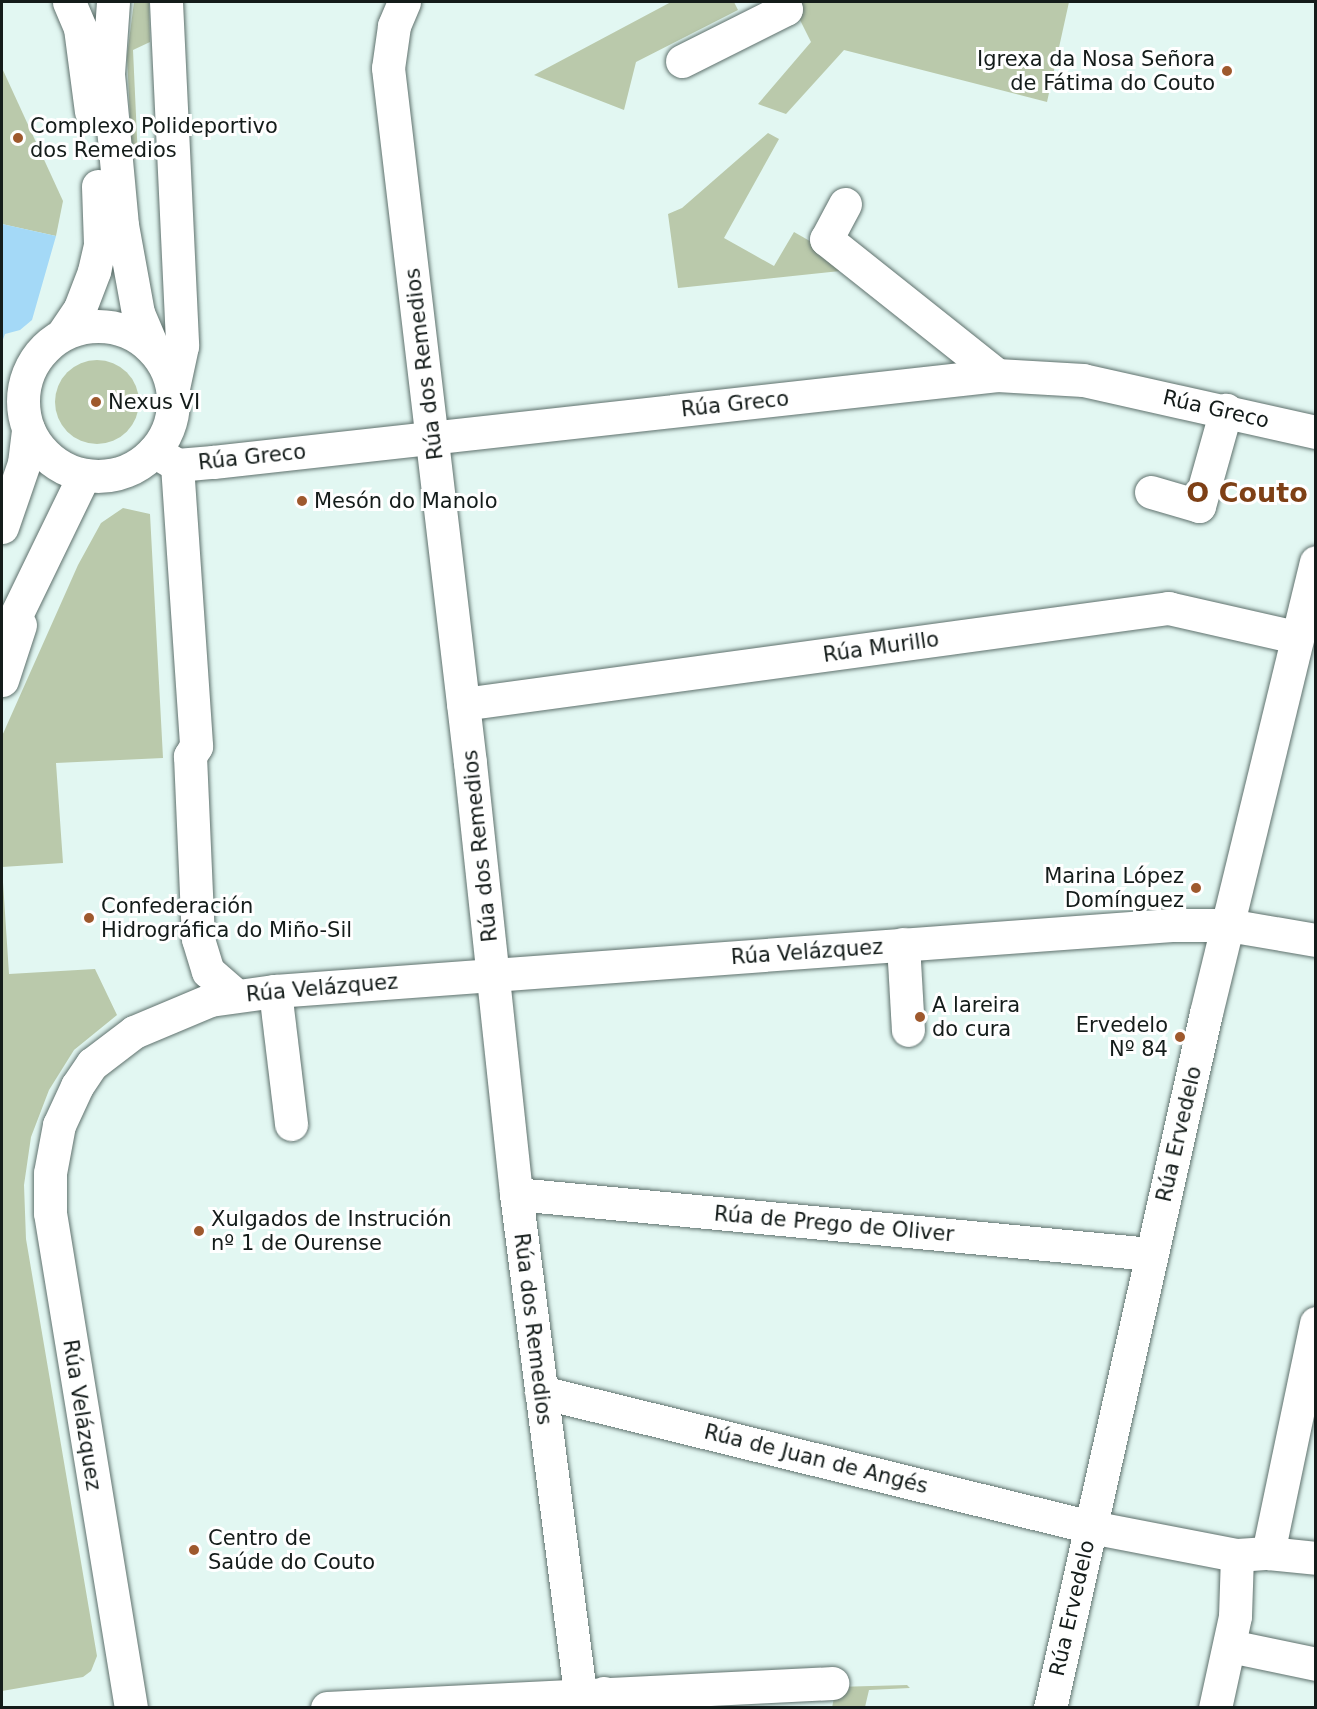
<!DOCTYPE html>
<html>
<head>
<meta charset="utf-8">
<style>
  body { margin:0 }
  #map { position:relative; width:1317px; height:1709px; overflow:hidden; background:#e2f7f2; font-family:"DejaVu Sans",sans-serif }
  div>[style] { position:absolute }
  .green>* { inset:0; background:#bac9ab }
  .round { border-radius:50% }
  .water>* { inset:0; background:#a4d9f7 }
  .roads { filter:drop-shadow(0 0 2px #5f716d) drop-shadow(0 0 2px #5f716d) }
  .minor>* { height:33px; margin:-16.5px; padding:0 16.5px; transform-origin:16.5px; border-radius:16.5px; background:#fff }
  .minor>.ring { margin:-16.5px; padding:0; box-sizing:content-box; background:none; border:33px solid #fff; border-radius:50% }
  .highway>* { height:33px; margin:-16.5px; padding:0 16.5px; transform-origin:16.5px; border-radius:16.5px; background:#fff }
  .dots>* { width:16px; height:16px; translate:-50% -50%; box-sizing:border-box; border:3px solid #fff; border-radius:50% }
  span { translate:-50% -50%; white-space:nowrap; text-align:center; line-height:1.15; -webkit-text-stroke:6px #fff; paint-order:stroke }
  .poi-label { font-size:21px; color:#141c1a }
  .right { translate:-100% -50%; text-align:right }
  .left { translate:0 -50%; text-align:left }
  .street-label { font-size:21px; color:#141c1a }
  .district-label { font-size:27px; color:#7e4016; font-weight:700 }
  .frame { position:absolute; inset:0; border:3px solid #141c1a; pointer-events:none }
</style>
</head>
<body>
<div id="map">
  <div class="green">
    <i style="clip-path:polygon(134px 2px,149px 2px,150px 42px,133px 50px,138px 159px,132px 159px,127px 56px)"></i>
    <i style="clip-path:polygon(671px 2px,734px 2px,738px 10px,636px 62px,624px 110px,534px 75px)"></i>
    <i style="clip-path:polygon(791px 2px,1069px 2px,1047px 102px,844px 50px,786px 114px,758px 104px,811px 42px)"></i>
    <i style="clip-path:polygon(2px 68px,63px 201px,56px 236px,2px 224px)"></i>
    <i style="clip-path:polygon(768px 133px,779px 139px,724px 238px,774px 266px,794px 232px,859px 269px,678px 288px,668px 214px,682px 208px)"></i>
    <i class="round" style="left:55px;top:360px;width:84px;height:84px"></i>
    <i style="clip-path:polygon(123px 508px,150px 514px,163px 758px,56px 763px,63px 863px,2px 867px,9px 974px,95px 969px,117px 1015px,74px 1050px,49px 1090px,31px 1137px,24px 1185px,26px 1239px,97px 1656px,91px 1671px,83px 1677px,2px 1691px,2px 736px,78px 565px,101px 523px)"></i>
    <i style="clip-path:polygon(907px 1685px,910px 1688px,869px 1690px,865px 1707px,832px 1708px,836px 1687px)"></i>
  </div>
  <div class="water">
    <i style="clip-path:polygon(2px 224px,56px 236px,32px 320px,20px 330px,5px 334px,2px 342px)"></i>
  </div>
  <div class="roads">
    <div class="minor">
      <i style="left:69px;top:2px;width:28px;rotate:67deg"></i>
      <i style="left:80px;top:28px;width:84px;rotate:82.5deg"></i>
      <i style="left:113px;top:2px;width:72px;rotate:94deg"></i>
      <i style="left:108px;top:74px;width:152px;rotate:84.7deg"></i>
      <i style="left:122px;top:225px;width:89px;rotate:79.7deg"></i>
      <i style="left:138px;top:313px;width:38px;rotate:67deg"></i>
      <i style="left:166px;top:2px;width:344px;rotate:87.3deg"></i>
      <i style="left:182px;top:346px;width:43px;rotate:102.1deg"></i>
      <i style="left:404px;top:2px;width:26px;rotate:113deg"></i>
      <i style="left:394px;top:26px;width:42px;rotate:98.1deg"></i>
      <i style="left:388px;top:68px;width:700px;rotate:83.27deg"></i>
      <i style="left:470px;top:763px;width:433px;rotate:83.9deg"></i>
      <i style="left:516px;top:1194px;width:503px;rotate:82.69deg"></i>
      <i style="left:682px;top:61px;width:116px;rotate:-26.6deg"></i>
      <i style="left:786px;top:9px;width:8px;rotate:-120deg"></i>
      <i style="left:845px;top:204px;width:40px;rotate:118deg"></i>
      <i style="left:826px;top:239px;width:218px;rotate:38.5deg"></i>
      <i class="ring" style="left:23px;top:326px;width:117px;height:117px"></i>
      <i style="left:64px;top:332px;width:29px;rotate:-56deg"></i>
      <i style="left:80px;top:308px;width:40px;rotate:-69deg"></i>
      <i style="left:94px;top:271px;width:28px;rotate:-77deg"></i>
      <i style="left:100px;top:244px;width:58px;rotate:-92deg"></i>
      <i style="left:154px;top:451px;width:27px;rotate:31deg"></i>
      <i style="left:177px;top:465px;width:36px;rotate:-5deg"></i>
      <i style="left:213px;top:462px;width:789px;rotate:-6.33deg"></i>
      <i style="left:997px;top:375px;width:86px;rotate:3.3deg"></i>
      <i style="left:1083px;top:380px;width:239px;rotate:12.6deg"></i>
      <i style="left:177px;top:465px;width:282px;rotate:86.1deg"></i>
      <i style="left:196px;top:746px;width:12px;rotate:121deg"></i>
      <i style="left:190px;top:756px;width:183px;rotate:87.5deg"></i>
      <i style="left:198px;top:939px;width:34px;rotate:73deg"></i>
      <i style="left:208px;top:971px;width:37px;rotate:41deg"></i>
      <i style="left:1151px;top:492px;width:50px;rotate:16.3deg"></i>
      <i style="left:1199px;top:506px;width:100px;rotate:-74.3deg"></i>
      <i style="left:2px;top:527px;width:68px;rotate:-71deg"></i>
      <i style="left:24px;top:463px;width:34px;rotate:-83deg"></i>
      <i style="left:2px;top:644px;width:188px;rotate:-64.1deg"></i>
      <i style="left:2px;top:680px;width:58px;rotate:-71.9deg"></i>
      <i style="left:463px;top:704px;width:712px;rotate:-7.75deg"></i>
      <i style="left:1168px;top:608px;width:131px;rotate:12.8deg"></i>
      <i style="left:903px;top:944px;width:86px;rotate:86.7deg"></i>
      <i style="left:275px;top:991px;width:134px;rotate:83.1deg"></i>
      <i style="left:516px;top:1194px;width:638px;rotate:5.4deg"></i>
      <i style="left:541px;top:1392px;width:566px;rotate:13.79deg"></i>
      <i style="left:1091px;top:1527px;width:149px;rotate:10.9deg"></i>
      <i style="left:1237px;top:1555px;width:31px;rotate:-4deg"></i>
      <i style="left:1268px;top:1553px;width:48px;rotate:5.9deg"></i>
      <i style="left:1268px;top:1553px;width:235px;rotate:-78.2deg"></i>
      <i style="left:1230px;top:1646px;width:88px;rotate:11.8deg"></i>
      <i style="left:131px;top:1708px;width:502px;rotate:-99.29deg"></i>
      <i style="left:50px;top:1213px;width:40px;rotate:-90deg"></i>
      <i style="left:50px;top:1173px;width:49px;rotate:-79.4deg"></i>
      <i style="left:59px;top:1125px;width:43px;rotate:-65.2deg"></i>
      <i style="left:77px;top:1086px;width:27px;rotate:-56deg"></i>
      <i style="left:92px;top:1064px;width:53px;rotate:-37.3deg"></i>
      <i style="left:134px;top:1032px;width:82px;rotate:-22.8deg"></i>
      <i style="left:210px;top:1000px;width:66px;rotate:-7.9deg"></i>
      <i style="left:275px;top:991px;width:899px;rotate:-4.21deg"></i>
      <i style="left:1172px;top:925px;width:56px"></i>
      <i style="left:1228px;top:925px;width:89px;rotate:9.7deg"></i>
      <i style="left:327px;top:1708px;width:506px;rotate:-2.83deg"></i>
      <i style="left:1050px;top:1708px;width:712px;rotate:-77.35deg"></i>
      <i style="left:1206px;top:1013px;width:464px;rotate:-76.3deg"></i>
      <i style="left:1215px;top:1708px;width:94px;rotate:-77.7deg"></i>
      <i style="left:1235px;top:1616px;width:61px;rotate:-88.1deg"></i>
    </div>
    <div class="highway">
      <i style="left:604px;top:1693px;width:17px;rotate:62deg"></i>
      <i style="left:570px;top:1708px;width:18px;rotate:-56deg"></i>
    </div>
  </div>
  <div class="dots">
    <i style="left:1227px;top:71px;background:#9e592d"></i>
    <i style="left:18px;top:138px;background:#9e592d"></i>
    <i style="left:96px;top:402px;background:#9e592d"></i>
    <i style="left:302px;top:501px;background:#9e592d"></i>
    <i style="left:1196px;top:888px;background:#9e592d"></i>
    <i style="left:89px;top:918px;background:#9e592d"></i>
    <i style="left:920px;top:1017px;background:#9e592d"></i>
    <i style="left:1180px;top:1037px;background:#9e592d"></i>
    <i style="left:199px;top:1231px;background:#9e592d"></i>
    <i style="left:194px;top:1550px;background:#9e592d"></i>
  </div>
  <div class="poi-label">
    <span class="right" style="left:1215px;top:71px">Igrexa da Nosa Señora<br>de Fátima do Couto</span>
    <span class="left" style="left:30px;top:138px">Complexo Polideportivo<br>dos Remedios</span>
    <span class="left" style="left:108px;top:402px">Nexus VI</span>
    <span class="left" style="left:314px;top:501px">Mesón do Manolo</span>
    <span class="right" style="left:1184px;top:888px">Marina López<br>Domínguez</span>
    <span class="left" style="left:101px;top:918px">Confederación<br>Hidrográfica do Miño-Sil</span>
    <span class="left" style="left:932px;top:1017px">A lareira<br>do cura</span>
    <span class="right" style="left:1168px;top:1037px">Ervedelo<br>Nº 84</span>
    <span class="left" style="left:211px;top:1231px">Xulgados de Instrución<br>nº 1 de Ourense</span>
    <span class="left" style="left:208px;top:1550px">Centro de<br>Saúde do Couto</span>
  </div>
  <div class="street-label">
    <span style="left:424px;top:364px;rotate:-97deg">Rúa dos Remedios</span>
    <span style="left:735px;top:404px;rotate:-6deg">Rúa Greco</span>
    <span style="left:1216px;top:409px;rotate:13deg">Rúa Greco</span>
    <span style="left:252px;top:457px;rotate:-6deg">Rúa Greco</span>
    <span style="left:881px;top:647px;rotate:-8deg">Rúa Murillo</span>
    <span style="left:480px;top:846px;rotate:-96deg">Rúa dos Remedios</span>
    <span style="left:807px;top:952px;rotate:-4deg">Rúa Velázquez</span>
    <span style="left:322px;top:988px;rotate:-5deg">Rúa Velázquez</span>
    <span style="left:1179px;top:1134px;rotate:-77deg">Rúa Ervedelo</span>
    <span style="left:834px;top:1224px;rotate:5deg">Rúa de Prego de Oliver</span>
    <span style="left:533px;top:1329px;rotate:83deg">Rúa dos Remedios</span>
    <span style="left:82px;top:1415px;rotate:81deg">Rúa Velázquez</span>
    <span style="left:816px;top:1459px;rotate:14deg">Rúa de Juan de Angés</span>
    <span style="left:1072px;top:1608px;rotate:-77deg">Rúa Ervedelo</span>
  </div>
  <div class="district-label">
    <span style="left:1247px;top:493px">O Couto</span>
  </div>
  <div class="frame"></div>
</div>
</body>
</html>
